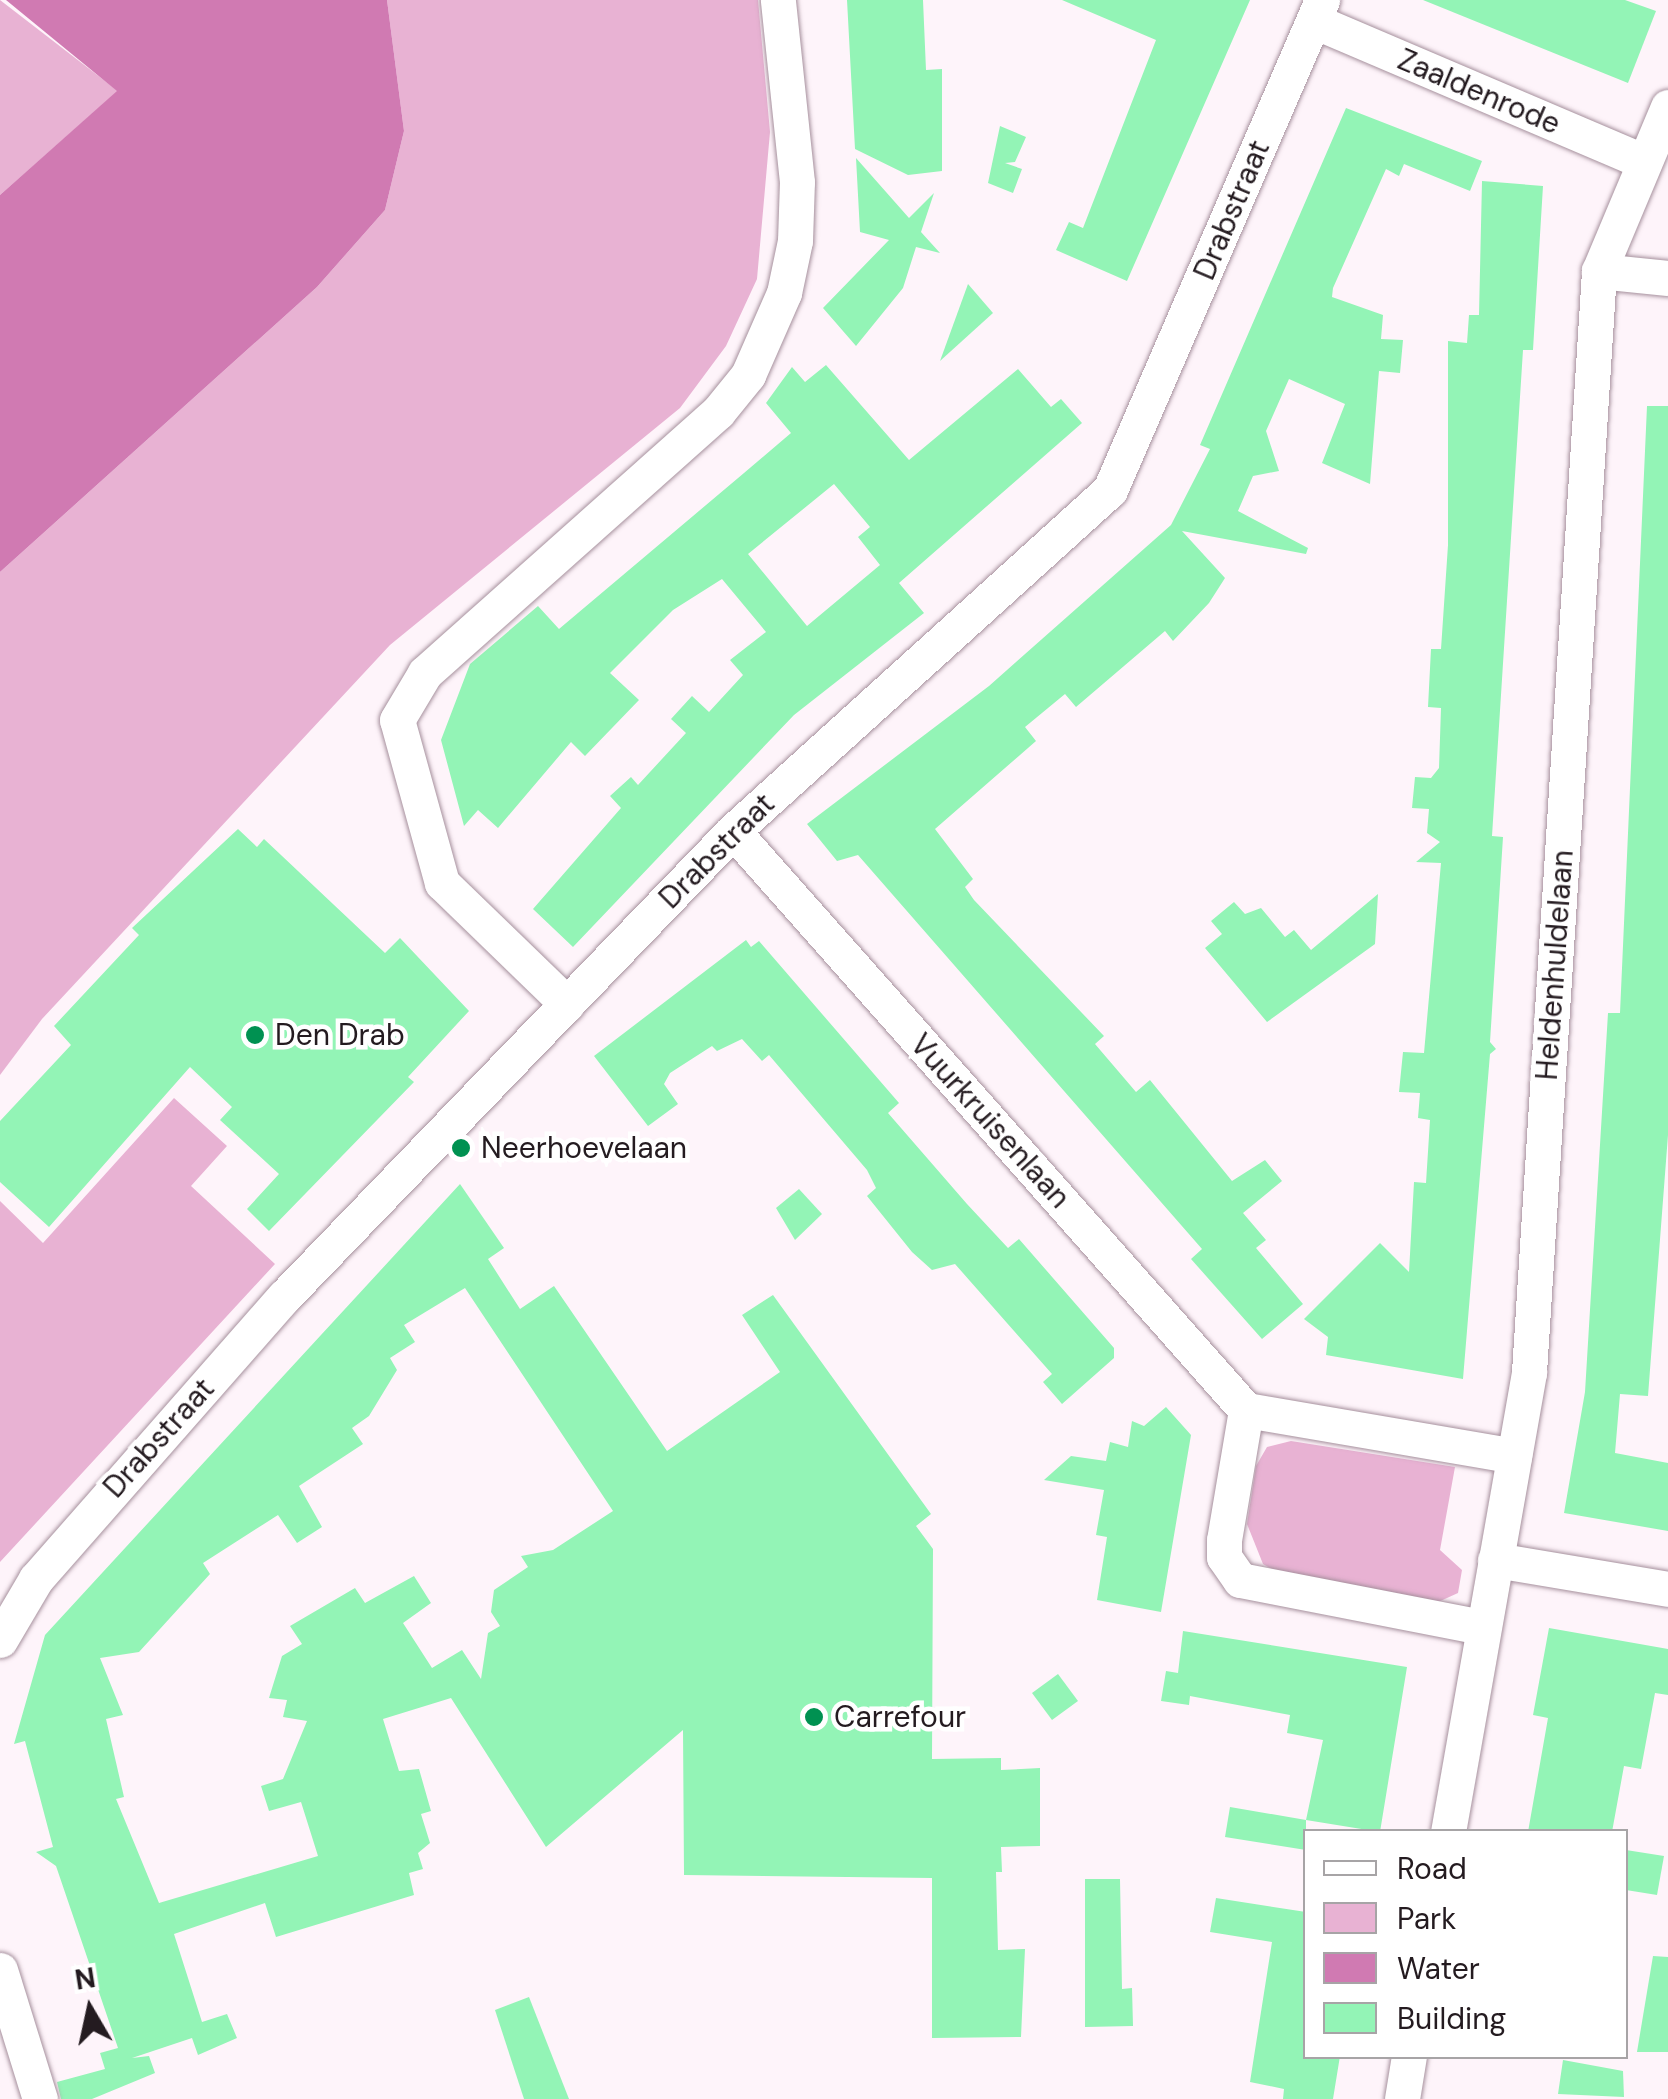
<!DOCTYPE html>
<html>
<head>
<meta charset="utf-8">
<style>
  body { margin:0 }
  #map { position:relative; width:1668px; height:2099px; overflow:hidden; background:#fef4fa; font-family:"DM Sans",sans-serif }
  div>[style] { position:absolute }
  .green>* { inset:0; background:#e8b2d3 }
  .water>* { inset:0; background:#d07ab2 }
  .building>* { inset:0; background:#93f4b6 }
  .roads { filter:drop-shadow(0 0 2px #a6909d) drop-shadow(0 0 2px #a6909d) }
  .street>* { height:35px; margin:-17.5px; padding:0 17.5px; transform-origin:17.5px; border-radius:17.5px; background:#fff }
  .dots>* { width:28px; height:28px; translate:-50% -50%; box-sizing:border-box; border:5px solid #fff; border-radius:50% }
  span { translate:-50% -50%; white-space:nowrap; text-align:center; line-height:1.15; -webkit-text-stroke:9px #fff; paint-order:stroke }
  .street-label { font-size:30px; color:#241b20 }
  .poi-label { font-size:30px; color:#241b20 }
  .left { translate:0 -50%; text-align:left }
  .legend { position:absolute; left:1303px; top:1829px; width:325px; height:230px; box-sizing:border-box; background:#fff; border:2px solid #a7a4a6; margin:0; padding:12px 18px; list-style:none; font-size:30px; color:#241b20 }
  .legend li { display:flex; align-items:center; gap:20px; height:50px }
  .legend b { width:50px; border:2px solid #a7a4a6 }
  .north { position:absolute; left:40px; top:1959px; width:100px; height:100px; -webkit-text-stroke:8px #fff; paint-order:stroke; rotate:351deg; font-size:28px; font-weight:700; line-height:40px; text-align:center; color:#241b20 }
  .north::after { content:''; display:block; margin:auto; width:35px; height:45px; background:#241b20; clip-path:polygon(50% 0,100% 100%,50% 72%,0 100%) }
</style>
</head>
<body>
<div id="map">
  <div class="green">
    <i style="clip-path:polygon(0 0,118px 91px,0 195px)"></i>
    <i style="clip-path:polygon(387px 0,758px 0,770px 132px,757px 279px,726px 346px,680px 408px,390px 645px,42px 1019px,0 1075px,0 572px,317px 287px,385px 210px,404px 131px)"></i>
    <i style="clip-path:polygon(174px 1098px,227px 1146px,191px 1186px,275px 1264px,0 1562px,0 1201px,43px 1243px)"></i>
    <i style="clip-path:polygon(1291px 1441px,1455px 1467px,1440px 1550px,1462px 1570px,1458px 1593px,1436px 1603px,1280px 1574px,1263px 1564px,1247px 1524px,1256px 1466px,1267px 1447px)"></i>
  </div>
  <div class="water">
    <i style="clip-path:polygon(6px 0,387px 0,404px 131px,385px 210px,317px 287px,0 572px,0 195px,117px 91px)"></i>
  </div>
  <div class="building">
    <i style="clip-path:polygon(847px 0,923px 0,926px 70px,942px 69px,942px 171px,908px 175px,855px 149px)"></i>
    <i style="clip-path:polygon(1062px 0,1250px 0,1127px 281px,1056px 250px,1069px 222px,1083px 228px,1156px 40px)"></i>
    <i style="clip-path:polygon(1423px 0,1625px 0,1656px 11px,1628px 83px)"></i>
    <i style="clip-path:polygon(1346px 108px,1482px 161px,1470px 191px,1404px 164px,1399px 176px,1386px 169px,1333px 288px,1332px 297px,1383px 315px,1381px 339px,1403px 340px,1400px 373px,1379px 371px,1370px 484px,1322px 463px,1345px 404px,1289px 379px,1266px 431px,1279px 471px,1253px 476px,1238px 511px,1308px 548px,1306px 554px,1182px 531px,1225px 578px,1209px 603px,1173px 641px,1165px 631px,1076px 707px,1065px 694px,1025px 727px,1036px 741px,935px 829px,973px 879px,965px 887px,974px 900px,1104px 1036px,1095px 1044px,1136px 1092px,1150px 1080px,1232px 1181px,1265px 1160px,1282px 1181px,1243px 1213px,1266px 1240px,1256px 1248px,1303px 1304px,1262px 1339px,1191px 1259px,1202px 1249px,858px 855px,837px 861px,807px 824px,989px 686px,1171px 525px,1210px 449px,1200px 445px)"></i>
    <i style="clip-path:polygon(1000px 126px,1026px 137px,1015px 162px,1005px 163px,1022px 169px,1013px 193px,988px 183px)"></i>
    <i style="clip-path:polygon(856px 158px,909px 218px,934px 193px,921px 232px,940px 253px,916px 247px,903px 288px,856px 346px,823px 308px,889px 240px,860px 232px)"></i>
    <i style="clip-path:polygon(1482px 181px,1543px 186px,1533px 350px,1523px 350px,1492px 836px,1503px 837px,1490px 1042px,1496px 1049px,1490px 1054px,1463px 1379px,1326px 1355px,1328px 1337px,1304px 1319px,1380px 1243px,1409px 1272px,1414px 1182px,1426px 1183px,1430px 1120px,1418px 1118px,1420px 1093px,1399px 1092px,1403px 1052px,1424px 1053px,1441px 863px,1416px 862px,1440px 842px,1427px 833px,1429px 809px,1412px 808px,1415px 777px,1431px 778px,1439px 768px,1441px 708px,1428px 707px,1431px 649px,1441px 649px,1448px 545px,1448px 341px,1467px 343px,1469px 315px,1479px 315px)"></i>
    <i style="clip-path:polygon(968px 284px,993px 313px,940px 361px)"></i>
    <i style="clip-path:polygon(evenodd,826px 365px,909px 460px,1018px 369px,1051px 407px,1061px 399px,1082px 423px,899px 583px,924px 613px,794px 715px,573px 947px,533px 909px,621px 808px,610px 796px,631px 777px,638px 785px,686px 733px,671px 719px,692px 696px,709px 712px,743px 675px,730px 660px,766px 632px,722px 579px,673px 610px,610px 673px,639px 700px,585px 756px,571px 742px,498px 828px,478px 810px,464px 826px,441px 740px,470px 664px,538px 606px,559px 629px,744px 473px,791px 433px,766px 403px,792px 367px,805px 382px,826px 365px,834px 484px,870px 527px,858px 537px,880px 565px,807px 626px,748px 554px,834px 484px)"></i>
    <i style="clip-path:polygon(1647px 406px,1668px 406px,1668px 1135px,1648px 1396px,1620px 1394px,1615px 1453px,1668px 1463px,1668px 1531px,1564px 1513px,1585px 1392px,1608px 1013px,1620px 1013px)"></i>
    <i style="clip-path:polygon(238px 829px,257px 847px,264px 839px,385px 953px,400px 938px,469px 1011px,408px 1077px,414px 1082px,269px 1231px,247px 1209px,279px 1174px,220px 1120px,232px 1107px,190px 1067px,49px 1227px,0 1182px,0 1121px,71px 1045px,54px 1026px,139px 935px,132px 928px)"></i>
    <i style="clip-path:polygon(1378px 894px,1375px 944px,1267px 1022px,1205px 948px,1222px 934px,1211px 921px,1234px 902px,1245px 914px,1261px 908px,1285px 937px,1294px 930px,1311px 950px)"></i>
    <i style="clip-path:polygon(746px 940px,751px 947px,759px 941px,899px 1103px,888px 1113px,967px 1204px,1008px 1248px,1019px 1239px,1114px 1348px,1114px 1358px,1062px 1404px,1043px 1382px,1052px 1374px,955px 1264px,932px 1270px,912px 1252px,867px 1196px,876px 1188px,867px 1170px,769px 1055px,762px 1061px,742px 1039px,717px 1051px,712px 1046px,670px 1073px,664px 1084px,678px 1104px,648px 1126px,594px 1056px)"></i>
    <i style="clip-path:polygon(evenodd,460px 1184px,504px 1248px,488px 1259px,520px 1309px,554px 1286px,667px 1451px,780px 1372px,742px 1315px,773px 1295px,931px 1514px,916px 1526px,933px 1549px,932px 1759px,1001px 1758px,1001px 1770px,1040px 1768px,1040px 1846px,1001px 1847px,1002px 1872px,996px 1872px,998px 1950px,1025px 1949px,1021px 2037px,932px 2038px,932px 1878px,684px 1875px,683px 1730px,546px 1847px,451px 1698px,383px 1719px,399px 1771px,419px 1769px,431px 1811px,421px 1814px,430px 1843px,418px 1853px,423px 1869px,409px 1873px,414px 1895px,276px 1937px,265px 1903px,174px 1934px,202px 2022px,227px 2014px,237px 2038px,198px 2055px,192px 2038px,132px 2058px,149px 2056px,155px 2073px,92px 2099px,61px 2099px,57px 2082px,105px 2069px,100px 2053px,118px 2048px,56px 1866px,36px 1852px,53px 1847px,25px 1741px,14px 1744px,45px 1635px,460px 1184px,465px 1288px,613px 1511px,553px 1550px,521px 1556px,528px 1567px,494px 1590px,491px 1612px,500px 1626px,488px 1633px,481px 1679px,462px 1650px,432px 1668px,403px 1623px,431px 1603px,414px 1576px,365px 1603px,355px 1588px,290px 1626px,302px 1644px,282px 1656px,269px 1698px,287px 1700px,283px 1717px,307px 1721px,283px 1779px,261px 1786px,269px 1811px,301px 1802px,318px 1856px,159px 1903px,116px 1799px,124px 1797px,106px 1719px,123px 1715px,100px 1658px,139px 1652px,210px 1574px,203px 1563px,278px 1515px,297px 1543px,322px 1527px,299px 1486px,363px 1444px,352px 1428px,369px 1416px,397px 1370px,390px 1358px,415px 1342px,404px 1325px,465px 1288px)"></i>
    <i style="clip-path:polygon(799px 1189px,822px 1214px,795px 1240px,776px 1208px)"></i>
    <i style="clip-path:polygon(1166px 1407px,1191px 1435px,1161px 1612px,1097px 1600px,1107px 1537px,1096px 1535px,1104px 1490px,1044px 1480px,1071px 1456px,1106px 1461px,1110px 1442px,1128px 1447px,1132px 1421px,1144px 1426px)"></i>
    <i style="clip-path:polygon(1549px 1628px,1668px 1649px,1668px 1695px,1655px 1693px,1641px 1769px,1624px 1766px,1612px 1832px,1528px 1832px,1548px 1718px,1533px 1715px)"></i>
    <i style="clip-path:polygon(1183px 1631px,1407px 1667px,1380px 1832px,1306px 1820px,1323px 1740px,1287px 1733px,1290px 1715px,1190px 1696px,1189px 1705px,1161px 1701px,1166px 1671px,1178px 1673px)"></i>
    <i style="clip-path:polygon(1058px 1674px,1078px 1701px,1052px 1720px,1032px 1693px)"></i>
    <i style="clip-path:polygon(1230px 1807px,1306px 1820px,1306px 1850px,1225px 1837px)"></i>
    <i style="clip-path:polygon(1626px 1850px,1664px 1856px,1657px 1895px,1626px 1890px)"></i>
    <i style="clip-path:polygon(1085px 1879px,1120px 1879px,1122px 1989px,1132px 1988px,1133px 2026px,1085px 2027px)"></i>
    <i style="clip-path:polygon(1216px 1898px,1306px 1912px,1306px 2056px,1340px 2056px,1333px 2099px,1283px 2099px,1284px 2089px,1250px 2082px,1272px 1942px,1210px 1932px)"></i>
    <i style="clip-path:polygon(1653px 1956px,1668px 1957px,1668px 2052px,1637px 2052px)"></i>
    <i style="clip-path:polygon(529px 1997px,569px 2099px,524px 2099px,495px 2010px)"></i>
    <i style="clip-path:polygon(1563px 2060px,1623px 2071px,1624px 2097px,1558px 2094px)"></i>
  </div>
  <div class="roads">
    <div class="street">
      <i style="left:1314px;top:21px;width:359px;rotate:23.1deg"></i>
      <i style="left:1599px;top:271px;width:69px;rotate:5.8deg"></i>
      <i style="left:733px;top:831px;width:774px;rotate:48.46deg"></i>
      <i style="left:1246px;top:1410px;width:272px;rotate:9.7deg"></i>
      <i style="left:567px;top:1004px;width:174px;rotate:-135.9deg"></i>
      <i style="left:442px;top:883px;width:169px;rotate:-105.4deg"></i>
      <i style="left:397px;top:720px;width:55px;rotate:-59.2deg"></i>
      <i style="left:425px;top:673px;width:392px;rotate:-41.7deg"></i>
      <i style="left:718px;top:412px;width:48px;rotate:-51deg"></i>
      <i style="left:748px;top:375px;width:90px;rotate:-66.3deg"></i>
      <i style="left:784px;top:293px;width:53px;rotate:-78.1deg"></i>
      <i style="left:795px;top:241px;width:59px;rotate:-88.1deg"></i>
      <i style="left:797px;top:182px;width:183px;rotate:-96deg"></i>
      <i style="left:1246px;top:1410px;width:132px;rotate:99.6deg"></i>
      <i style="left:1224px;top:1540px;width:17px;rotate:90deg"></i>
      <i style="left:1224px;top:1557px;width:28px;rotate:55deg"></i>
      <i style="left:1240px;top:1580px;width:247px;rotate:11deg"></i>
      <i style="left:1495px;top:1560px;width:175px;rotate:9.5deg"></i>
      <i style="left:0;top:1640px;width:71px;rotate:-59.5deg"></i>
      <i style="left:36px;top:1579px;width:376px;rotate:-48.7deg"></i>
      <i style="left:284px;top:1297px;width:647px;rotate:-46.06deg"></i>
      <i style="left:733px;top:831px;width:508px;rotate:-42.13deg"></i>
      <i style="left:1110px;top:490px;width:534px;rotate:-66.6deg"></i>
      <i style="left:1448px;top:1832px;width:467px;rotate:-80deg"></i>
      <i style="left:1529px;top:1372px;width:1103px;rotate:-86.36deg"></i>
      <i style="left:1599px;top:271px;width:178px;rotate:-67.2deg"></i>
      <i style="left:0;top:1970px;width:135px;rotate:72.8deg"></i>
      <i style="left:1402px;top:2099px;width:44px;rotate:-80.8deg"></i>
    </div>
  </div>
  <div class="dots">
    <i style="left:255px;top:1035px;background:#009151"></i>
    <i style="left:461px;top:1148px;background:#009151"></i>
    <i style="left:814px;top:1717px;background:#009151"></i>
  </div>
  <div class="street-label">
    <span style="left:1479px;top:92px;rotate:23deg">Zaaldenrode</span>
    <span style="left:1232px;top:210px;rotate:-67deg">Drabstraat</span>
    <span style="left:717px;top:851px;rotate:-45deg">Drabstraat</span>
    <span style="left:1555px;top:965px;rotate:-86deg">Heldenhuldelaan</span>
    <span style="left:990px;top:1121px;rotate:48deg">Vuurkruisenlaan</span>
    <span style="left:159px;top:1438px;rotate:-48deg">Drabstraat</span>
  </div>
  <div class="poi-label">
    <span class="left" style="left:275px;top:1035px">Den Drab</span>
    <span class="left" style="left:481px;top:1148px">Neerhoevelaan</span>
    <span class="left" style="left:834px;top:1717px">Carrefour</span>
  </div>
  <ul class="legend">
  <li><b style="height:12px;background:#fff"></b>Road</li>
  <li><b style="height:28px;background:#e8b2d3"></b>Park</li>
  <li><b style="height:28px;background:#d07ab2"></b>Water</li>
  <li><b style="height:28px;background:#93f4b6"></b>Building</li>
  </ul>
  <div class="north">N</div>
</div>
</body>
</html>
